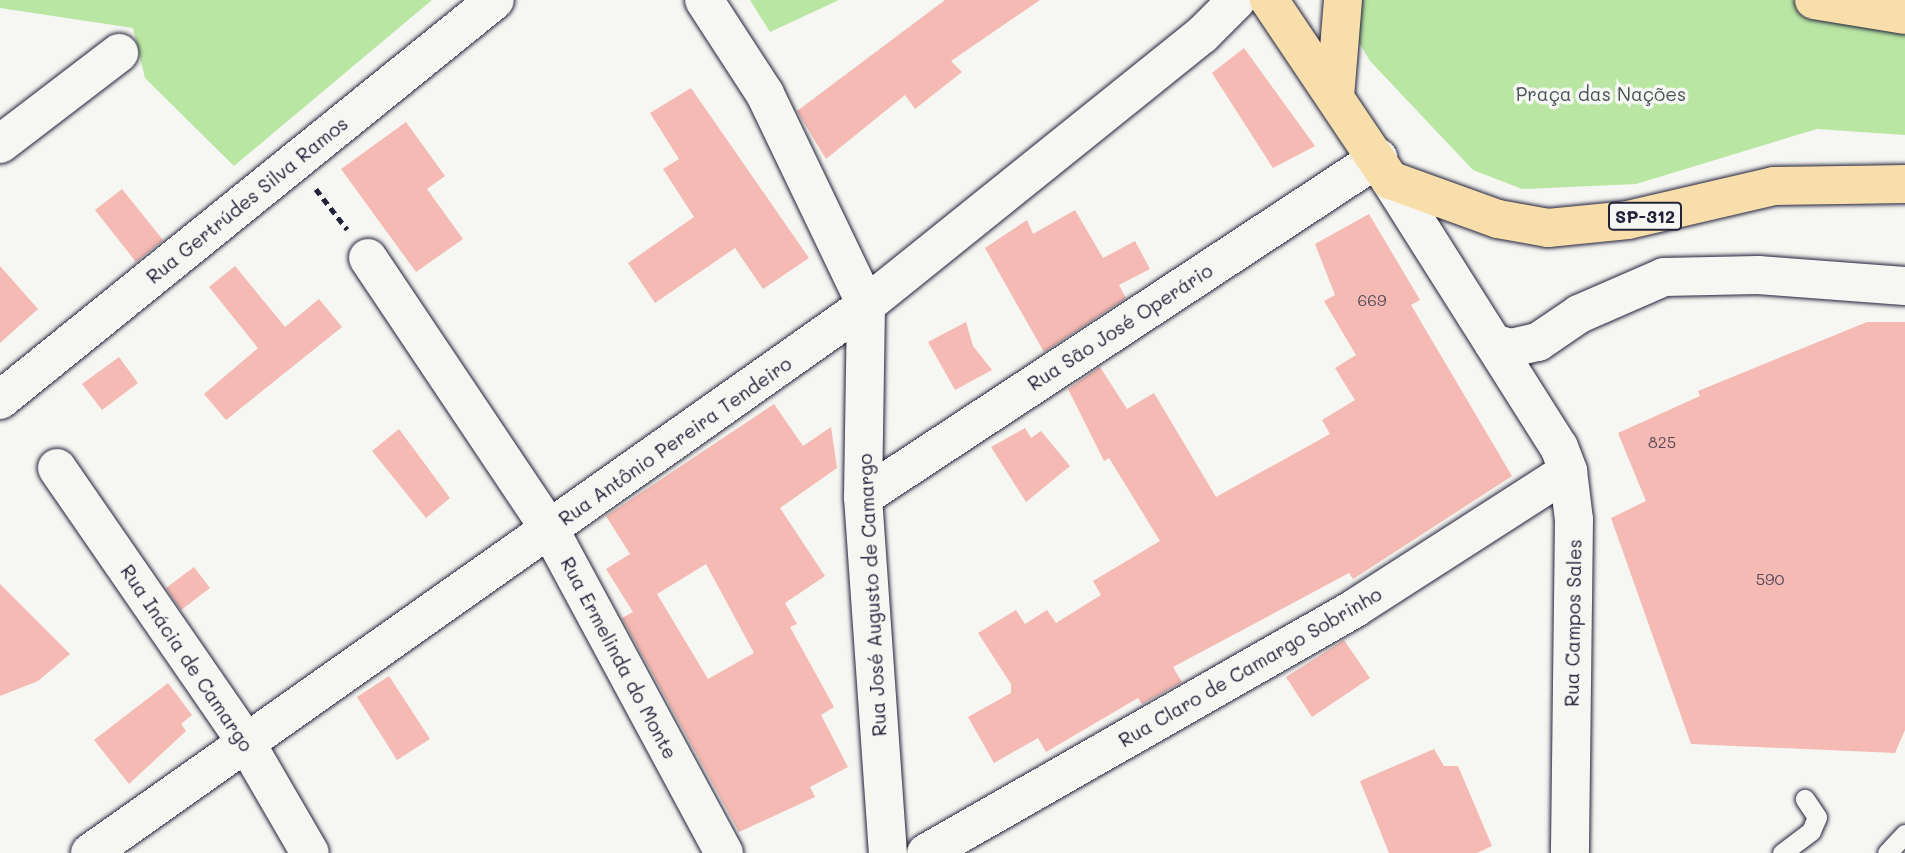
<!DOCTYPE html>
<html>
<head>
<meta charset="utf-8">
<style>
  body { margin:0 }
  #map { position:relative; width:1905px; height:853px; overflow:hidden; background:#f6f6f2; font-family:Mali,sans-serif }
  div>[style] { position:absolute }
  .green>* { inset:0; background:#bae6a3 }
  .building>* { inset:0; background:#f5bab3 }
  .path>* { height:4.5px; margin-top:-2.25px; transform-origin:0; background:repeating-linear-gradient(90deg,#22223b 0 7px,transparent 0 12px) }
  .roads { filter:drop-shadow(0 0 2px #22223b) drop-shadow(0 0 2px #22223b) }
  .lane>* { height:19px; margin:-9.5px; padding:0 9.5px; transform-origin:9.5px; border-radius:9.5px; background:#f6f6f2 }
  .street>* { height:38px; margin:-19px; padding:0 19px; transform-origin:19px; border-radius:19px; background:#f6f6f2 }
  .secondary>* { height:38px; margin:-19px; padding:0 19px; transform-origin:19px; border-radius:19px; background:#f6f6f2 }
  .primary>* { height:38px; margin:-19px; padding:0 19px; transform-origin:19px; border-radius:19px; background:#f8deab }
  span { translate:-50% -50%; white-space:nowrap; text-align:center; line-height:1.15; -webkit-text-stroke:7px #f6f6f2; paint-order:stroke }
  .number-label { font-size:16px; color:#574859 }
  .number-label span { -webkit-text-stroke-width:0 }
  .shield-label span { padding:2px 5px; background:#f6f6f2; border:2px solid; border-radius:5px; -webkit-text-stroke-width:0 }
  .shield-label { font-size:18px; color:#22223b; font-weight:700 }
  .park-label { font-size:19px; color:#485355 }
  .street-label { font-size:19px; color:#22223b }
</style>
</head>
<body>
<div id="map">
  <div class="green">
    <i style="clip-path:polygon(0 0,432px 0,234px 166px,145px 78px,133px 28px,0 8px)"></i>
    <i style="clip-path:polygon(750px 0,839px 0,770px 32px)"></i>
    <i style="clip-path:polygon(1356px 0,1798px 0,1905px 18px,1905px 135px,1817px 129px,1636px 184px,1522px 189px,1473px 170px,1370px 61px,1358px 41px)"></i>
  </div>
  <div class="building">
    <i style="clip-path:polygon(945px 0,1040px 0,951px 61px,962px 72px,915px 109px,905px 95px,826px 159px,797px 111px)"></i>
    <i style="clip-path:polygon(1244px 48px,1315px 146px,1273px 168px,1212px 73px)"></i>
    <i style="clip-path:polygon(691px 88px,809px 258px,763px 289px,735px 248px,655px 303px,628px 263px,694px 217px,663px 169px,679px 159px,650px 113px)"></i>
    <i style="clip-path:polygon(406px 122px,445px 176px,427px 189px,463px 239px,416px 272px,341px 169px)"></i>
    <i style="clip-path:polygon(122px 189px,163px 240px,136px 262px,95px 210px)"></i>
    <i style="clip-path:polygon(1075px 210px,1103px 258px,1135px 241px,1150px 269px,1119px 285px,1126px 298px,1044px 352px,985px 248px,1027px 220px,1033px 234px)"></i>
    <i style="clip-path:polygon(1369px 214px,1420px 300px,1411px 305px,1512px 476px,1353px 579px,1349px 573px,1173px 667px,1182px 682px,1142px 704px,1138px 698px,1046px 752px,1038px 738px,994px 763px,968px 717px,1011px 693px,1011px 684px,978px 633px,1016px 610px,1025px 624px,1047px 610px,1056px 623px,1101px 595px,1093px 581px,1160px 541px,1109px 458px,1104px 461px,1068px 389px,1100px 367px,1127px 409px,1154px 393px,1216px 497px,1330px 434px,1322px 420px,1355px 400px,1335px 368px,1356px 355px,1324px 301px,1335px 295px,1315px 244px)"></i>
    <i style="clip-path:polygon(0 266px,38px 309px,0 343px)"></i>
    <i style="clip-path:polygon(235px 266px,285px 327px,319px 299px,342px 327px,226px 420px,204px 394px,258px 348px,209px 287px)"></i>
    <i style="clip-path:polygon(966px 322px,973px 346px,992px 370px,955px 390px,928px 342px)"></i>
    <i style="clip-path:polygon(1867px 322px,1905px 322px,1905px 730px,1895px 753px,1691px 744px,1611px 518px,1646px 501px,1618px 433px,1700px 396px,1698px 391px)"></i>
    <i style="clip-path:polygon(119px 357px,138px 383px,102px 410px,82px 384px)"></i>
    <i style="clip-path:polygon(evenodd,774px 404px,803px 446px,831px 427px,837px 468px,780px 508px,825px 576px,785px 603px,797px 624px,790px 627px,834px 707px,821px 715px,848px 767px,810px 787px,815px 797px,739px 832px,622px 618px,633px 612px,606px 569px,630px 554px,606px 516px,774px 404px,706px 564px,754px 653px,708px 679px,657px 594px,706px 564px)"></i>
    <i style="clip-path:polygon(1025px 428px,1031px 438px,1041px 431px,1070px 466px,1026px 502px,991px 447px)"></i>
    <i style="clip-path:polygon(399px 429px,450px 498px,426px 518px,372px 451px)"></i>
    <i style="clip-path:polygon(194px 567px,210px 588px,181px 610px,166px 588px)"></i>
    <i style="clip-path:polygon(0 584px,70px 654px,38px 681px,0 696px)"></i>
    <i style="clip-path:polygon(1344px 640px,1370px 678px,1312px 717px,1286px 677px)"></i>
    <i style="clip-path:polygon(389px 676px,430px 739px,397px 760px,357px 697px)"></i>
    <i style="clip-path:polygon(168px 683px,192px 715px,181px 724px,186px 731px,129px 784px,94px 740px)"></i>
    <i style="clip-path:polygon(1434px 749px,1444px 766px,1458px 766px,1492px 846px,1477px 853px,1389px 853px,1360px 781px)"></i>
  </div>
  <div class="path">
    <i style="left:316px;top:189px;width:51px;rotate:52.2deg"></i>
  </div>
  <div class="roads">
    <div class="lane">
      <i style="left:1782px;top:853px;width:36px;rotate:-37deg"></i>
      <i style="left:1811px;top:831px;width:15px;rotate:-67deg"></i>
      <i style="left:1817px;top:817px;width:22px;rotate:-124deg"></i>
      <i style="left:1887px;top:853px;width:26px;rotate:-47deg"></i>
    </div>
    <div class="street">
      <i style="left:704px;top:0;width:112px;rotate:57deg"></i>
      <i style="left:765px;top:94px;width:234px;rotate:64.4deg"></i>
      <i style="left:866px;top:305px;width:192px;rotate:90.9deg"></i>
      <i style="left:863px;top:497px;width:357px;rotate:86deg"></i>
      <i style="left:0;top:144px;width:150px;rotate:-37.4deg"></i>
      <i style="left:368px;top:258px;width:327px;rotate:56.2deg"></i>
      <i style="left:550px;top:530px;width:367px;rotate:61.7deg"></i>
      <i style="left:1493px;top:343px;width:19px;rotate:16deg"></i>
      <i style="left:1511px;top:348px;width:28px;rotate:-13deg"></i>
      <i style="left:1538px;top:342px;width:50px;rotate:-34.3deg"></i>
      <i style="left:1579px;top:314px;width:93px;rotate:-23.5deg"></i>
      <i style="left:1664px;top:277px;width:94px;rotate:-1.2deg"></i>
      <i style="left:1758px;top:275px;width:147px;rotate:4.3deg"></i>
      <i style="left:0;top:400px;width:636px;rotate:-38.94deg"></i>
      <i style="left:57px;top:468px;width:331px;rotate:55.4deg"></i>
      <i style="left:245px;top:741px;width:129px;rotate:59.9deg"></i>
      <i style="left:863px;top:497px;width:617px;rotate:-33.36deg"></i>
      <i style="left:90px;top:853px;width:950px;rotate:-35.23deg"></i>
      <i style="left:866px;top:305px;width:431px;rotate:-38.8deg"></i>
      <i style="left:1202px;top:35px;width:49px;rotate:-45deg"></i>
      <i style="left:926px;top:853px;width:494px;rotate:-29.7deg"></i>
      <i style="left:1355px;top:608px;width:253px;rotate:-32.7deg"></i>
    </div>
    <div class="secondary">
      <i style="left:1390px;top:180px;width:316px;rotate:57.7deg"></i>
      <i style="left:1559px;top:447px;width:26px;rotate:69deg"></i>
      <i style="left:1568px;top:471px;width:49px;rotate:83deg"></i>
      <i style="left:1574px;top:520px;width:333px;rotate:90.7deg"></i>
    </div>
    <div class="primary">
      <i style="left:1269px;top:0;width:217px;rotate:56.1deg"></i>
      <i style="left:1390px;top:180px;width:115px;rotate:19.9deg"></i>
      <i style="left:1498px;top:219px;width:51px;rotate:10.2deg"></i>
      <i style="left:1548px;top:228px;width:80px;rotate:-5.7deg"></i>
      <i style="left:1628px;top:220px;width:150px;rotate:-13.1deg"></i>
      <i style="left:1774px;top:186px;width:131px;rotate:-0.9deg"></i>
      <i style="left:1814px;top:0;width:92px;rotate:9.4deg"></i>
      <i style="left:1335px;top:97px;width:97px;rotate:-85.3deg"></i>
    </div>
  </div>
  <div class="number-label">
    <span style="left:1372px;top:300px">669</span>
    <span style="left:1662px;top:442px">825</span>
    <span style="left:1770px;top:579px">590</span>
  </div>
  <div class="shield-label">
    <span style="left:1645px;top:216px">SP-312</span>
  </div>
  <div class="park-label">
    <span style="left:1601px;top:94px">Praça das Nações</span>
  </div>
  <div class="street-label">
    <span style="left:247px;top:200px;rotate:-39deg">Rua Gertrúdes Silva Ramos</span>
    <span style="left:1120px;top:327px;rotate:-33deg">Rua São José Operário</span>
    <span style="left:675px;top:441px;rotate:-35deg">Rua Antônio Pereira Tendeiro</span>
    <span style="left:872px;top:595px;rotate:-93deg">Rua José Augusto de Camargo</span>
    <span style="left:1573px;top:623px;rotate:-89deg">Rua Campos Sales</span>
    <span style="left:187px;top:658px;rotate:56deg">Rua Inácia de Camargo</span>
    <span style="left:619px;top:658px;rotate:62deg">Rua Ermelinda do Monte</span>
    <span style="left:1250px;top:667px;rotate:-30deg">Rua Claro de Camargo Sobrinho</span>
  </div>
</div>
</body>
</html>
